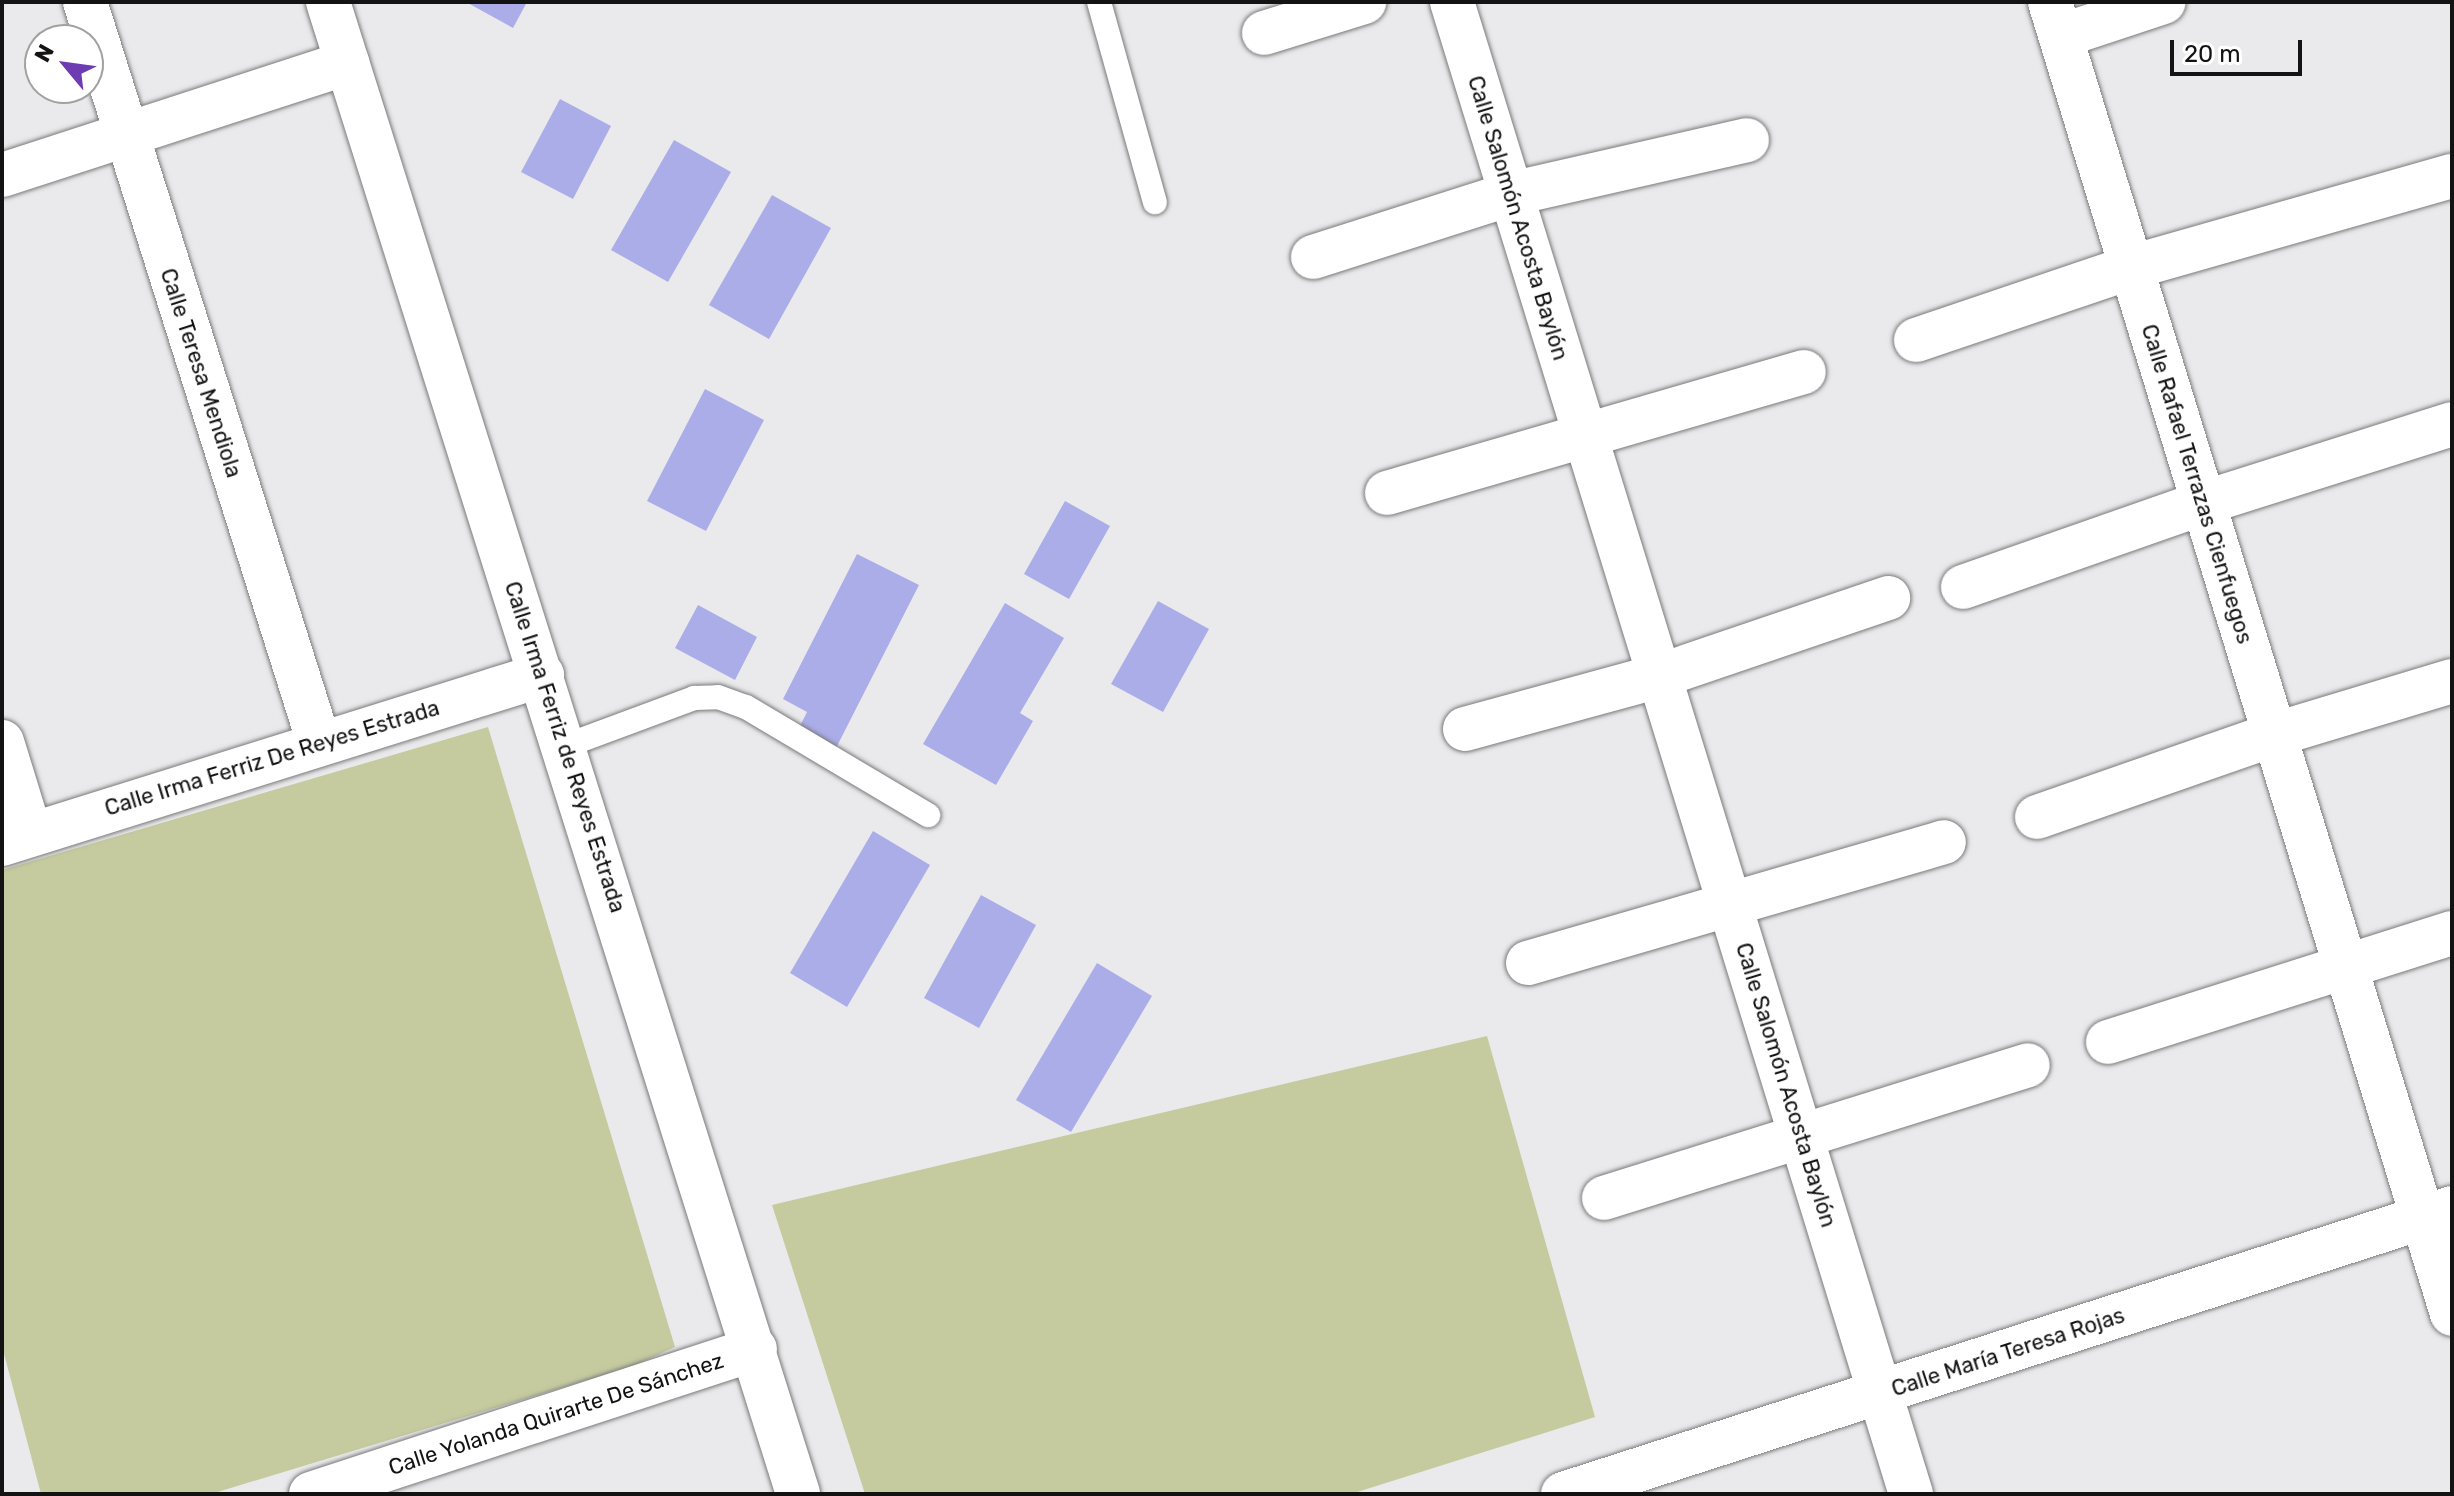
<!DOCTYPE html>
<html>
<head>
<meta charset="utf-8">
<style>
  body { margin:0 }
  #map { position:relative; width:2454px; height:1496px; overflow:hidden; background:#eaeaec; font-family:Rubik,sans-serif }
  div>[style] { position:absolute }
  .green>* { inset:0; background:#c5ca9f }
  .building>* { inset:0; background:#abade9 }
  .roads { filter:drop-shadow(0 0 2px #7a7a7c) drop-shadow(0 0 2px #7a7a7c) }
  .service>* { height:24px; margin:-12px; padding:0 12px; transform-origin:12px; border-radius:12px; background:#fff }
  .minor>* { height:44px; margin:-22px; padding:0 22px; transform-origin:22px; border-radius:22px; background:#fff }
  .tertiary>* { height:44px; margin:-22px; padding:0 22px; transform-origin:22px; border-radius:22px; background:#fff }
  span { translate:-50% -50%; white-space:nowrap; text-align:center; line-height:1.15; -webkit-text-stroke:6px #fff; paint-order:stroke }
  .street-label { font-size:22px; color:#131313 }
  .frame { position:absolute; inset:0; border:4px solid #131313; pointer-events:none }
  .north { position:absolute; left:24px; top:24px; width:80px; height:80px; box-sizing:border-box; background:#fff; border:2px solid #a1a1a1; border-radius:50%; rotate:299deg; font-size:22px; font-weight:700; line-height:32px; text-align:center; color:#131313 }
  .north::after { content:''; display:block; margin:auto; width:28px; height:36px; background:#6d3cb3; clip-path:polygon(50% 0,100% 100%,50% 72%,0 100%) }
  .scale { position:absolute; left:2170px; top:40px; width:132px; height:36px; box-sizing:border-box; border:4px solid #131313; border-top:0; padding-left:10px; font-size:24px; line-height:28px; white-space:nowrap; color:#131313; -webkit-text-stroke:6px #fff; paint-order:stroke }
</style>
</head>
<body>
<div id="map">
  <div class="green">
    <i style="clip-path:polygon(488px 727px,675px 1347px,633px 1366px,211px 1494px,41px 1494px,2px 1346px,2px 870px)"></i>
    <i style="clip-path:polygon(1487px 1036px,1595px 1417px,1351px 1494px,865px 1494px,772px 1205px)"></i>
  </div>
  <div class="building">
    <i style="clip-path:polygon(466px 2px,527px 2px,513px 28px)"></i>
    <i style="clip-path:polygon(560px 99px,611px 126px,573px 199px,521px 172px)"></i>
    <i style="clip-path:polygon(674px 140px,731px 172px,668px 282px,611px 250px)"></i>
    <i style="clip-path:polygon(772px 195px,831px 228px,769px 339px,709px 305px)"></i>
    <i style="clip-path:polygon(705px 389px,764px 420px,706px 531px,647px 501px)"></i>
    <i style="clip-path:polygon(1065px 501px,1110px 526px,1069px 599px,1024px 574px)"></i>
    <i style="clip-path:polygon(857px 554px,919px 585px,835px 750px,798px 730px,807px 712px,783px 699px)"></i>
    <i style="clip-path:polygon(1158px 601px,1209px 629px,1163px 712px,1111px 684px)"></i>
    <i style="clip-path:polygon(1005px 603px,1064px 638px,1020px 713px,1033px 721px,996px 785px,923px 744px)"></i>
    <i style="clip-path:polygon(698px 605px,757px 637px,735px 680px,675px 648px)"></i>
    <i style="clip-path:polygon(873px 831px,930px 865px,847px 1007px,790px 973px)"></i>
    <i style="clip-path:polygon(981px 895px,1036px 925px,979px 1028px,924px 998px)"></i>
    <i style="clip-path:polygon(1097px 963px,1152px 996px,1071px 1132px,1016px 1100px)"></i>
  </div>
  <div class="roads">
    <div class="service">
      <i style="left:1099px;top:2px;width:208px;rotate:74.4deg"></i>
      <i style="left:565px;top:746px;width:138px;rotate:-20.4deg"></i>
      <i style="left:694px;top:698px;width:24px;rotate:-2deg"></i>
      <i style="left:718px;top:697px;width:30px;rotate:20deg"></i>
      <i style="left:746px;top:707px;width:212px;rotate:30.7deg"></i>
    </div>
    <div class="minor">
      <i style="left:85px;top:2px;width:777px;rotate:72.47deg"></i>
      <i style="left:1452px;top:2px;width:1561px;rotate:72.9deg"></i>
      <i style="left:1264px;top:33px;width:105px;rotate:-17.2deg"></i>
      <i style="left:2061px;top:36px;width:108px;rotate:-18.3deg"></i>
      <i style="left:2px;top:175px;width:363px;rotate:-18deg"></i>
      <i style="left:1313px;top:257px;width:207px;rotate:-17.7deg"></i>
      <i style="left:1510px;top:194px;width:243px;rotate:-12.8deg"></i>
      <i style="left:1916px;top:340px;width:228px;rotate:-18.7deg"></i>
      <i style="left:2132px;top:267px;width:333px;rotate:-15.9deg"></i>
      <i style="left:1387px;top:493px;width:434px;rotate:-16.2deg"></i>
      <i style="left:1963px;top:587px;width:254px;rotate:-19.3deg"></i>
      <i style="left:2203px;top:503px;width:261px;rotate:-17.6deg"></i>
      <i style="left:1465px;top:729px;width:204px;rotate:-15.3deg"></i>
      <i style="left:1662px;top:675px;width:239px;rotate:-18.8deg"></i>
      <i style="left:2px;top:742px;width:95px;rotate:72.9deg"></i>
      <i style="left:2037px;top:817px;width:250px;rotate:-19.2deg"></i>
      <i style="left:2273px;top:735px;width:187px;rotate:-16.8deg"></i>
      <i style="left:2px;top:844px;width:566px;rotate:-17.38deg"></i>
      <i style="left:1528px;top:963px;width:433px;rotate:-16.2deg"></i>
      <i style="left:2108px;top:1042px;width:361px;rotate:-17.6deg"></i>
      <i style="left:1604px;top:1198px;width:444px;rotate:-17.4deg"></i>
      <i style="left:311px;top:1494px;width:467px;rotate:-18.1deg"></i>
      <i style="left:1563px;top:1494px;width:934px;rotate:-17.83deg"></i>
    </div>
    <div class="tertiary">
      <i style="left:328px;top:2px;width:1564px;rotate:72.51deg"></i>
      <i style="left:2050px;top:2px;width:1372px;rotate:72.96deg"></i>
    </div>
  </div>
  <div class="street-label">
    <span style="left:1518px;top:218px;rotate:73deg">Calle Salomón Acosta Baylón</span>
    <span style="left:201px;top:373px;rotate:72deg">Calle Teresa Mendiola</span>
    <span style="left:2197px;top:484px;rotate:73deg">Calle Rafael Terrazas Cienfuegos</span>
    <span style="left:565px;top:747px;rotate:72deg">Calle Irma Ferriz de Reyes Estrada</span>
    <span style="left:272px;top:758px;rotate:-17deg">Calle Irma Ferriz De Reyes Estrada</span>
    <span style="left:1786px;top:1085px;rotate:73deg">Calle Salomón Acosta Baylón</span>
    <span style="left:2008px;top:1352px;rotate:-18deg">Calle María Teresa Rojas</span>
    <span style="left:556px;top:1414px;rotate:-18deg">Calle Yolanda Quirarte De Sánchez</span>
  </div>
  <div class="frame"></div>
  <div class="north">N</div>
  <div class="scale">20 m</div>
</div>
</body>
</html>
